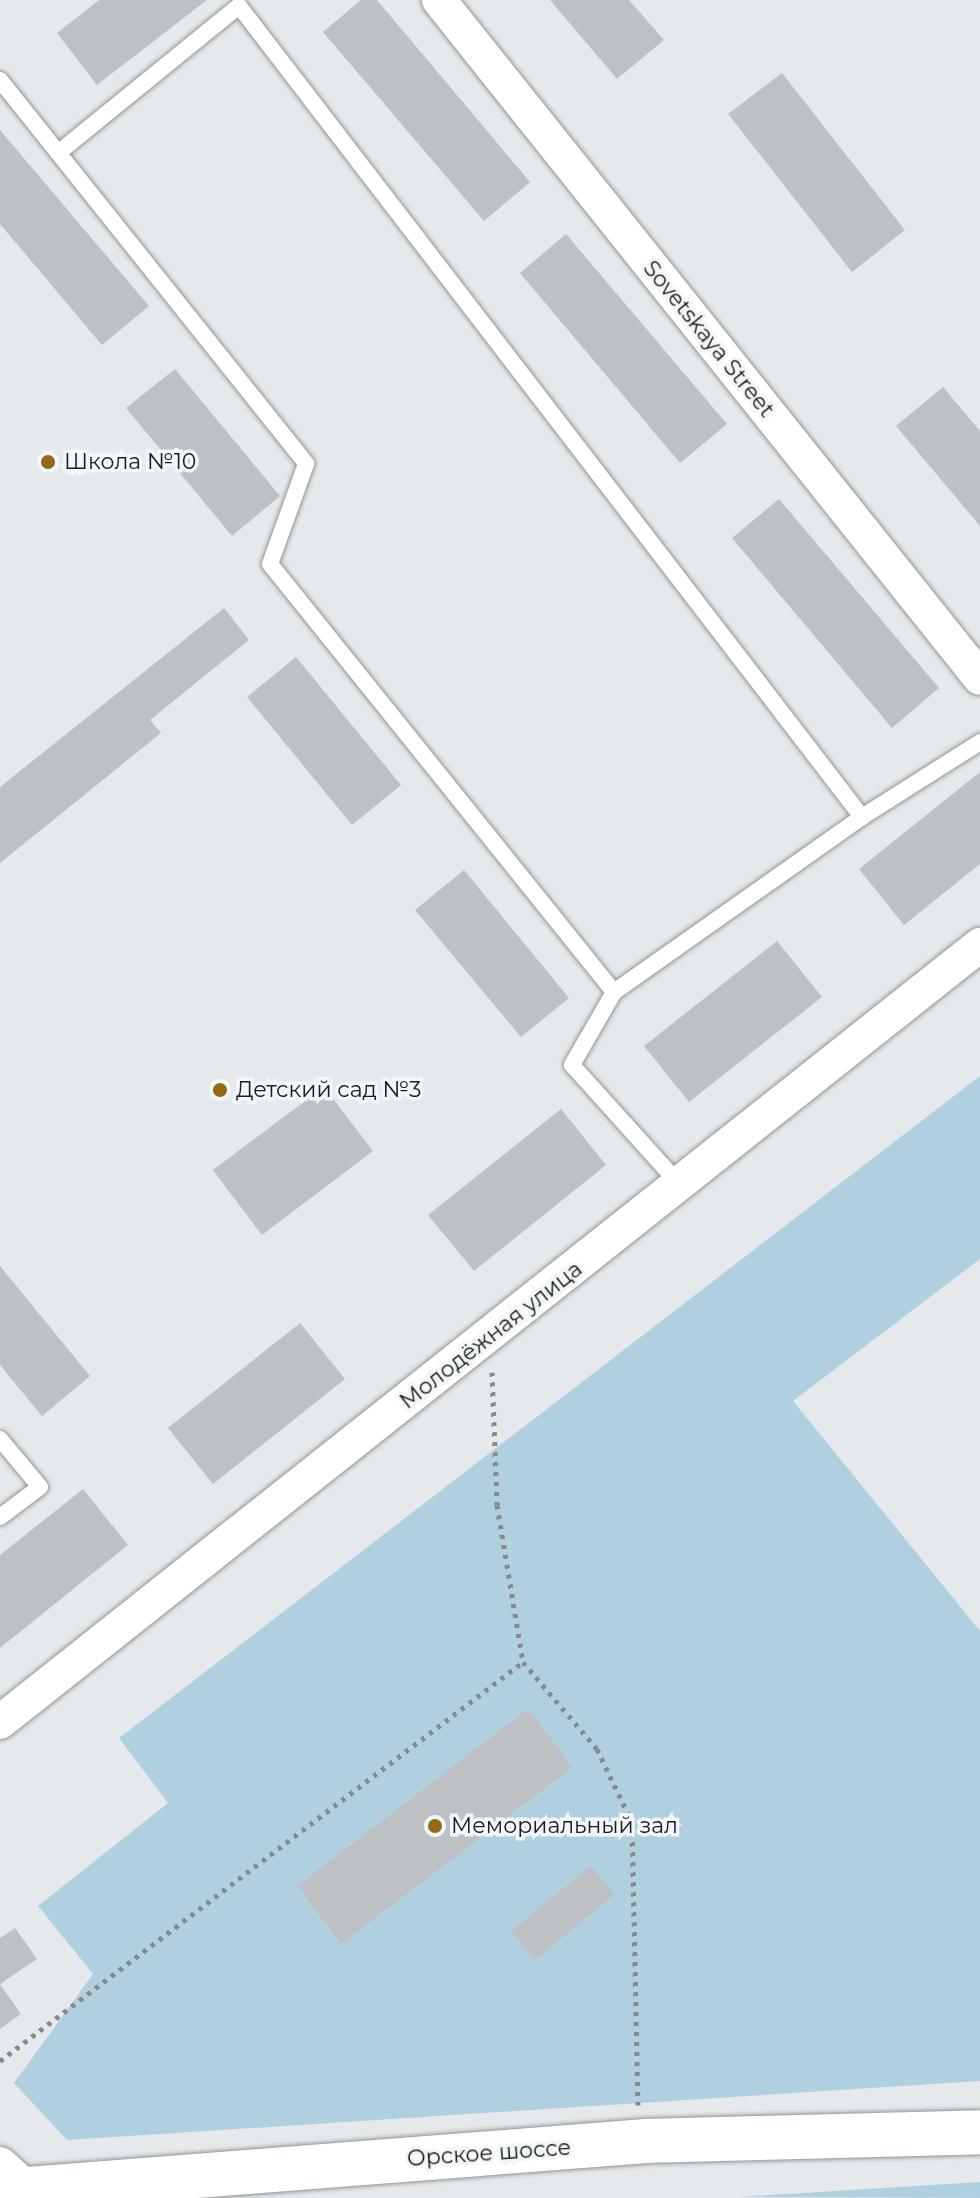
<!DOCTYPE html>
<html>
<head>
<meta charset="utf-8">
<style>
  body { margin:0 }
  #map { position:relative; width:980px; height:2198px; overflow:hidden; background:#e5e9eb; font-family:Montserrat,sans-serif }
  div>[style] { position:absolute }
  .green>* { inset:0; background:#b0d0e0 }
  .building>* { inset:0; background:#bec1c3 }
  .path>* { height:5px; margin-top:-2.5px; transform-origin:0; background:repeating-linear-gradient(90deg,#87898b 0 4px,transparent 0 10px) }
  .roads { filter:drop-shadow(0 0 2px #929698) drop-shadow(0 0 2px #929698) }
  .service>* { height:16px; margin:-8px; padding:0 8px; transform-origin:8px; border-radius:8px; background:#fff }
  .minor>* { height:34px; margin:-17px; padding:0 17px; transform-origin:17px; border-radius:17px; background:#fff }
  .secondary>* { height:44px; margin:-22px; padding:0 22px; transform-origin:22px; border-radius:22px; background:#fff }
  .dots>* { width:22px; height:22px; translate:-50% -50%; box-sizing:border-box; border:4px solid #f2f6f8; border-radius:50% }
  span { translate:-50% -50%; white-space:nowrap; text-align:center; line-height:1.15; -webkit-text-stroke:7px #f2f6f8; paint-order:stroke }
  .street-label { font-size:22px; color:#1b1c1d }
  .poi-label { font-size:22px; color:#1b1c1d }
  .left { translate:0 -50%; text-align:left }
</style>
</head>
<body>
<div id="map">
  <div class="green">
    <i style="clip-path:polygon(980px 1076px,980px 1259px,793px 1401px,980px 1631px,980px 2081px,67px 2140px,14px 2083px,93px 1974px,38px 1906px,168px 1803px,119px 1738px)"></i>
    <i style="clip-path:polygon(980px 2182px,980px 2198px,739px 2197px)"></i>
  </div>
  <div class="building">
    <i style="clip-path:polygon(99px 0,207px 0,97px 85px,57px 33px)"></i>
    <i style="clip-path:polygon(361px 0,377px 0,530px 182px,484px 221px,323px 32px)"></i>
    <i style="clip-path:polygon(550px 0,629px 0,664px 40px,617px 79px)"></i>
    <i style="clip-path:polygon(782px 73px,905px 230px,852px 272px,728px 114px)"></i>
    <i style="clip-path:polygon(0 130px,149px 306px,102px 345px,0 224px)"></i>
    <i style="clip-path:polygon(566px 234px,727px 424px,680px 463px,520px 273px)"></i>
    <i style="clip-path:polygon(175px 369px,280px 496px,232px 536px,126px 408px)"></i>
    <i style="clip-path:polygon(943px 387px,980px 431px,980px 526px,896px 426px)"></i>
    <i style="clip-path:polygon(779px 499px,939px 688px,892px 728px,732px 538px)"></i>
    <i style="clip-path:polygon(224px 608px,249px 640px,150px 720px,161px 733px,0 863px,0 787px)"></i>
    <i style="clip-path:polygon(296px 657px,401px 785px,352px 825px,247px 697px)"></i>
    <i style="clip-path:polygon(980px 772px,980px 864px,904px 925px,859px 869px)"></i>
    <i style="clip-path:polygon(464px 870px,569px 998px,521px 1037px,415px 910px)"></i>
    <i style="clip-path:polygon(777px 941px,822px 997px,689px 1102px,644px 1046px)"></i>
    <i style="clip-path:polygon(324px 1087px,373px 1151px,262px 1235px,213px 1170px)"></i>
    <i style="clip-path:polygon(561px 1109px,606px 1165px,474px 1271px,428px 1215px)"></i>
    <i style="clip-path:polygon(0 1266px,90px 1376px,42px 1416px,0 1365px)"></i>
    <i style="clip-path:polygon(300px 1323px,345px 1379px,213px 1484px,168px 1428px)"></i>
    <i style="clip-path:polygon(83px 1489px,128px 1545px,0 1648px,0 1555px)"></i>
    <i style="clip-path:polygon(528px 1709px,573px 1767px,341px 1944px,297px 1886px)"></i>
    <i style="clip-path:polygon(591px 1866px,615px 1894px,535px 1960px,511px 1931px)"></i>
    <i style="clip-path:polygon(15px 1928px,37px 1959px,0 1984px,21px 2014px,0 2029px,0 1938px)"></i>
  </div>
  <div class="path">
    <i style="left:492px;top:1372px;width:133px;rotate:87.8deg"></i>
    <i style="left:497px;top:1505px;width:159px;rotate:80.6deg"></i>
    <i style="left:523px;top:1662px;width:114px;rotate:49.6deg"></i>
    <i style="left:597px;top:1749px;width:81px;rotate:64.4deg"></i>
    <i style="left:632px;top:1822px;width:283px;rotate:88.8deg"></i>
    <i style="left:0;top:2061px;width:658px;rotate:-37.34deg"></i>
  </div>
  <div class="roads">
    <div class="service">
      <i style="left:0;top:80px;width:491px;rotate:51.4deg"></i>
      <i style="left:306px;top:464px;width:106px;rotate:109.8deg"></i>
      <i style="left:270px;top:564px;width:549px;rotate:51.21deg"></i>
      <i style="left:614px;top:992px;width:84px;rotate:119.9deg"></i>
      <i style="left:572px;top:1065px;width:161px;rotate:48deg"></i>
      <i style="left:58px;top:153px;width:233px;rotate:-39.1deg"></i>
      <i style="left:239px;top:6px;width:1023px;rotate:52.47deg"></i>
      <i style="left:862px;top:817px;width:140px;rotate:-32.4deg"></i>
      <i style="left:614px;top:992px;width:304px;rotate:-35.2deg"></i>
      <i style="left:0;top:1439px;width:62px;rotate:50.2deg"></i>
      <i style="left:40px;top:1487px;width:50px;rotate:143.1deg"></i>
    </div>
    <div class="minor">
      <i style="left:439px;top:0;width:867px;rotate:51.41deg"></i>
      <i style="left:0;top:1722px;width:1251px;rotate:-38.41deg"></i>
      <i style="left:0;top:2164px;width:38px;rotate:42deg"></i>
      <i style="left:28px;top:2189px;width:9px;rotate:108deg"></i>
    </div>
    <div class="secondary">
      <i style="left:0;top:2197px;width:29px;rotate:-16deg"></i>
      <i style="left:28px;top:2189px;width:620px;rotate:-4.44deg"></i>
      <i style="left:646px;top:2141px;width:334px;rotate:-1.5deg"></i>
    </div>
  </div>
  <div class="dots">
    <i style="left:48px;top:462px;background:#946a14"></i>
    <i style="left:220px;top:1090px;background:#946a14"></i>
    <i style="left:435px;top:1826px;background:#946a14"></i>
  </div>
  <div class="street-label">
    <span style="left:709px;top:339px;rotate:51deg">Sovetskaya Street</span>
    <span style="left:491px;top:1335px;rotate:-38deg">Молодёжная улица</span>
    <span style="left:489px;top:2153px;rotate:-4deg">Орское шоссе</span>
  </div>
  <div class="poi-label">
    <span class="left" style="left:64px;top:462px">Школа №10</span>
    <span class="left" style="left:236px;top:1090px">Детский сад №3</span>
    <span class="left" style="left:451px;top:1826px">Мемориальный зал</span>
  </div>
</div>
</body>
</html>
